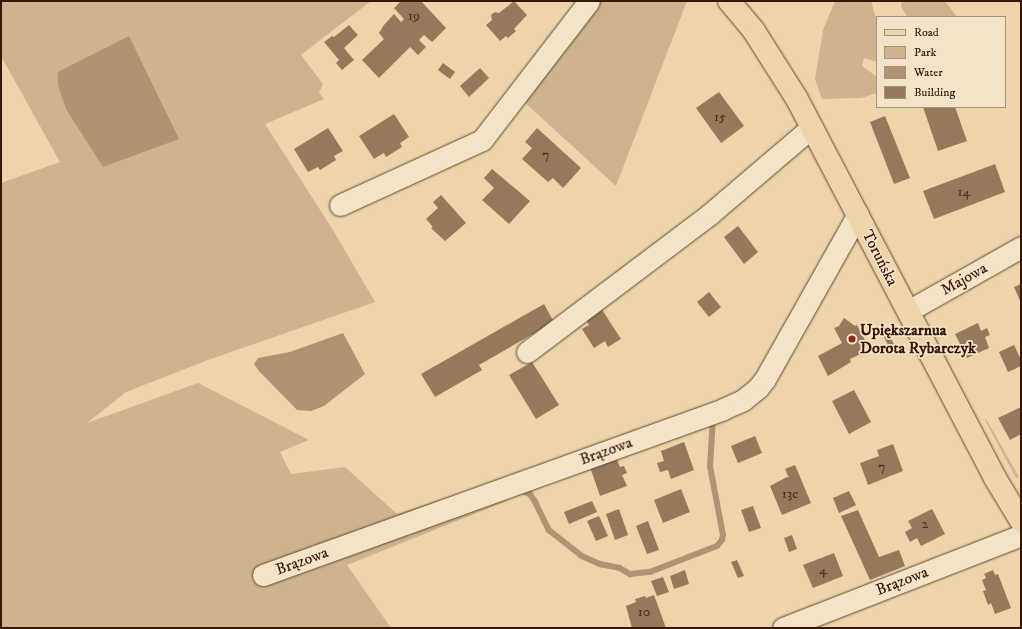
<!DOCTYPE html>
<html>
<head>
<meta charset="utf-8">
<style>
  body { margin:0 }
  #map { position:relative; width:1022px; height:629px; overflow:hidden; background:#edd4aa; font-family:"IM FELL DW Pica",serif }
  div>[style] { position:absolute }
  .green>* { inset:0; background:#ceb48e }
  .water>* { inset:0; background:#ae9472 }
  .stream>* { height:5.5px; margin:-2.75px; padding:0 2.75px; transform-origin:2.75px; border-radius:2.75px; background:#ae9472 }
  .building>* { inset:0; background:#95795b }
  .roads { filter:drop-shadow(0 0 1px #63462f) drop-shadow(0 0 1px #63462f) }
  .minor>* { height:21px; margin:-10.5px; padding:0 10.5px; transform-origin:10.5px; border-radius:10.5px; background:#f3e3c8 }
  .major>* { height:22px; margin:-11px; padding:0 11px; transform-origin:11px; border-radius:11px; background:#edd4aa }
  .dots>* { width:11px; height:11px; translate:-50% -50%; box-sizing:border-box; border:2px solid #f3e3c8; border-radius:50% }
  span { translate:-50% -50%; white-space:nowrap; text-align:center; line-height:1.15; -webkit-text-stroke:3.5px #f3e3c8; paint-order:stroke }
  .number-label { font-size:14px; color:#4d301b }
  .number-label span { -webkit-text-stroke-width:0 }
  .street-label { font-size:16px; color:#351706 }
  .poi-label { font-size:16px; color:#351706; font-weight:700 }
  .left { translate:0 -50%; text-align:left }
  .frame { position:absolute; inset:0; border:2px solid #351706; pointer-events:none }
  .legend { position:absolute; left:876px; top:16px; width:130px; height:92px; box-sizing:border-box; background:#f3e3c8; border:1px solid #a7917a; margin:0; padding:5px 7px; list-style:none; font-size:12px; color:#351706 }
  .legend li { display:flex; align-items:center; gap:8px; height:20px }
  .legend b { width:20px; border:1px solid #a7917a }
</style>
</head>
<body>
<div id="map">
  <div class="green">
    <i style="clip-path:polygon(1px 1px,371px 1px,301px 55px,323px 84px,319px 93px,324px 99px,265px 124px,333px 230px,375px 302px,208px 360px,126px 392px,87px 423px,198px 383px,309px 440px,280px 452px,291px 474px,345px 467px,397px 514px,503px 479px,509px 500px,347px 565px,391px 628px,1px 628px,1px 183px,60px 162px,1px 56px)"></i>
    <i style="clip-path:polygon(599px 1px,687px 1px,616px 186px,521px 99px)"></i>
    <i style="clip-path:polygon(835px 1px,871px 1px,877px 21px,877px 62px,864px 58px,862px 66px,876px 76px,876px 93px,862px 98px,822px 99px,815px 79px,823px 30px)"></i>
    <i style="clip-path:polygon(902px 1px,945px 1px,957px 17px,907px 17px,901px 6px)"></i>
    <i style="clip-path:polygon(986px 419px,1019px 477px,1016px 478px,985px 420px)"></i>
  </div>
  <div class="water">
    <i style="clip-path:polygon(129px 36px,179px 139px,103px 167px,66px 109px,58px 85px,58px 72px)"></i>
    <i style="clip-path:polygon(343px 333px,365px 374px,324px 406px,311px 411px,297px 410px,259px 371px,254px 364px,258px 358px,290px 352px)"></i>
  </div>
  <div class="stream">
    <i style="left:519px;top:490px;width:12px;rotate:20deg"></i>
    <i style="left:530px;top:494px;width:9px;rotate:54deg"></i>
    <i style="left:535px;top:501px;width:32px;rotate:64deg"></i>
    <i style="left:549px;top:530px;width:42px;rotate:38.2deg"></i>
    <i style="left:582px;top:556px;width:20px;rotate:24deg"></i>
    <i style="left:600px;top:564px;width:20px;rotate:11deg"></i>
    <i style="left:620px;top:568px;width:12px;rotate:31deg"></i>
    <i style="left:630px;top:574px;width:20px;rotate:-6deg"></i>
    <i style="left:650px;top:572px;width:72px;rotate:-21.2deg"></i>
    <i style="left:717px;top:546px;width:8px;rotate:-50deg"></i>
    <i style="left:722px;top:540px;width:5px;rotate:-79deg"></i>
    <i style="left:723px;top:535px;width:69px;rotate:-100.8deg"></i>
    <i style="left:710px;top:467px;width:49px;rotate:-86.5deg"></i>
  </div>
  <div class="building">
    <i style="clip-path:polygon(401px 1px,421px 1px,446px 28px,432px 42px,424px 35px,419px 40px,426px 47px,418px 55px,410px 47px,379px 78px,362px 60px,384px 39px,379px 33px,384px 25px,394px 14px,401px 22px,404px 19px,394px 8px)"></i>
    <i style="clip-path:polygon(514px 1px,527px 15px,514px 29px,516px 31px,508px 38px,506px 36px,500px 41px,486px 25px,492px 20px,491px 15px,495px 12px,499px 13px)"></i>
    <i style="clip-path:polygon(349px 25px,358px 35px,344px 48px,354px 60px,342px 70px,336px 63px,339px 60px,324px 42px,332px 36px,334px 37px)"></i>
    <i style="clip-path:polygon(443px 63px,455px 72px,450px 79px,438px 70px)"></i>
    <i style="clip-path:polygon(480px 68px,489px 78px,469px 97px,460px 86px)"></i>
    <i style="clip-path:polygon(719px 92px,744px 126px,721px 143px,696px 108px)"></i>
    <i style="clip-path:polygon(923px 107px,955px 107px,967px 141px,938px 151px)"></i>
    <i style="clip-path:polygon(394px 114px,409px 137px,400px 143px,402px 147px,386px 157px,384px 153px,374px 159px,359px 136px)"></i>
    <i style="clip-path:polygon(885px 116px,910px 178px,894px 184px,870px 122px)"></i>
    <i style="clip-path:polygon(328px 128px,343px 151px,334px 156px,336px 160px,320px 170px,318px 167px,308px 172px,294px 149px)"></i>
    <i style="clip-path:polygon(537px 128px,581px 168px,563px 188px,553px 178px,548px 182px,522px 159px,532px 148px,525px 142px)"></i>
    <i style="clip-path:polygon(995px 164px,1005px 192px,934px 219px,923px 191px)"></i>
    <i style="clip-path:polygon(492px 169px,530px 201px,509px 224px,482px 200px,494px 188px,484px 178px)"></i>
    <i style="clip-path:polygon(441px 195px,466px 223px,445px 241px,431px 228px,433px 227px,426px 219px,438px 208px,433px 202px)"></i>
    <i style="clip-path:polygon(738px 226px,758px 252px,744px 264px,724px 237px)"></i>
    <i style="clip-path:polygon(1021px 284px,1021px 303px,1014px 287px)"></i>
    <i style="clip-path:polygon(709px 292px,721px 307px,709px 317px,697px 302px)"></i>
    <i style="clip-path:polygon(544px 304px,554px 322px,479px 365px,482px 370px,435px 397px,421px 374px)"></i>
    <i style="clip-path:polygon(599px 305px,621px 339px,608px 347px,605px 341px,594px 348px,582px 329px,589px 325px,583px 315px)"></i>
    <i style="clip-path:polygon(844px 318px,855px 326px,857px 325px,866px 342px,863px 343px,865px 352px,850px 359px,851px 362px,828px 376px,818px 356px,842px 343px,834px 328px,839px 326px)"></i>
    <i style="clip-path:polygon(978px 323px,981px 331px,987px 328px,990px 335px,985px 337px,989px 348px,967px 358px,955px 334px)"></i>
    <i style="clip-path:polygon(888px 333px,894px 344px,889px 347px,883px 335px)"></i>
    <i style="clip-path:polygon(1014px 345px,1021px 360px,1021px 366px,1008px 372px,999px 352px)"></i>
    <i style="clip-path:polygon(532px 362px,559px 405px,536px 419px,509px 375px)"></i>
    <i style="clip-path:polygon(854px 390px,871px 422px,849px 434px,832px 401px)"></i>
    <i style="clip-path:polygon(1021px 407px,1021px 434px,1010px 440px,998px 418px)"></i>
    <i style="clip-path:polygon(755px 436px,762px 453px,738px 463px,731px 446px)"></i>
    <i style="clip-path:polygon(684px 442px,694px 470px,671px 479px,668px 470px,660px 472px,657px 463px,664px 461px,661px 451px)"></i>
    <i style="clip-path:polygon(893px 444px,903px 471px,868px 485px,860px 463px,879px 456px,877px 450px)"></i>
    <i style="clip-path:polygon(616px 457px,620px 467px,624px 466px,627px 473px,622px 475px,627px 486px,600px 496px,590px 467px)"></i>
    <i style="clip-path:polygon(795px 465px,811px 503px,782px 515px,770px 486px,787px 477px,789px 478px,785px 469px)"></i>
    <i style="clip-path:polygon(681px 489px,690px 512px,663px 523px,654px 500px)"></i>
    <i style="clip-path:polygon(849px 491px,856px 505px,839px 513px,833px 498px)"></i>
    <i style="clip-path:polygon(592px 501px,597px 512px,569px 524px,564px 512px)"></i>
    <i style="clip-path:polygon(753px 506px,761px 528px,749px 532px,741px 510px)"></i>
    <i style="clip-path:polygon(619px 509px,628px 535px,615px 540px,606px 514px)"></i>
    <i style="clip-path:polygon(932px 509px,945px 534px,921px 546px,917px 538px,910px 542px,905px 532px,912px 528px,908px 521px)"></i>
    <i style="clip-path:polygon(858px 510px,879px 557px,899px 550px,905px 566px,870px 580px,841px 516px)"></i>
    <i style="clip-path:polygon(599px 516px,608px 536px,596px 541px,587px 521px)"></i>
    <i style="clip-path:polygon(648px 521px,659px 550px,647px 554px,636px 526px)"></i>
    <i style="clip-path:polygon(792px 535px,797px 549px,789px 552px,784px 538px)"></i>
    <i style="clip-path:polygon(834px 553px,843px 576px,813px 588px,803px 565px)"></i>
    <i style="clip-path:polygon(737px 560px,744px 576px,738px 578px,731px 562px)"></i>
    <i style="clip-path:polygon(685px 570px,689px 584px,674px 589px,670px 576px)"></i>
    <i style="clip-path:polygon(993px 570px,995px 575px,998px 574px,1011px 608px,995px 614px,991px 603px,988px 605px,983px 591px,986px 590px,982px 580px,986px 578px,984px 574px)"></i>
    <i style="clip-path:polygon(663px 577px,669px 592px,657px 596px,651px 581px)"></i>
    <i style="clip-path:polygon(654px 595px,666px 628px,632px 628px,626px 606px,636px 602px,635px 599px,645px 596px,646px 598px)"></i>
  </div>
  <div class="roads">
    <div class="minor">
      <i style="left:340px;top:205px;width:156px;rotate:-24.6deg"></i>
      <i style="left:482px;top:140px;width:175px;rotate:-52.4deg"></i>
      <i style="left:908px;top:311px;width:130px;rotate:-29.5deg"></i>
      <i style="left:527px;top:352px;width:229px;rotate:-37deg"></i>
      <i style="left:710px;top:214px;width:134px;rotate:-40.5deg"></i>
      <i style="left:263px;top:575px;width:489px;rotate:-19.8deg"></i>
      <i style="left:723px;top:409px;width:22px;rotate:-24deg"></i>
      <i style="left:743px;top:400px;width:19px;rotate:-39deg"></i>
      <i style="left:758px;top:388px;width:11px;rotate:-52deg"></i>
      <i style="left:765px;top:379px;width:189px;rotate:-60.6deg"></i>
      <i style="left:783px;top:628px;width:256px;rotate:-21.3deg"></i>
    </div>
    <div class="major">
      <i style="left:729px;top:1px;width:39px;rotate:50deg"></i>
      <i style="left:754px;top:31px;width:80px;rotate:57.7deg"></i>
      <i style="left:797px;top:99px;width:428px;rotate:62.4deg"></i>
      <i style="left:995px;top:478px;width:50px;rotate:58.8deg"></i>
    </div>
  </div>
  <div class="dots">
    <i style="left:852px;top:339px;background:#8f2418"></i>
  </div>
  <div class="number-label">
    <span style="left:414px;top:16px">19</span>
    <span style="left:720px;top:117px">15</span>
    <span style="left:546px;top:155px">7</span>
    <span style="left:964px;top:192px">14</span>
    <span style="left:882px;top:467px">7</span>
    <span style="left:790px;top:494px">13c</span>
    <span style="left:925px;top:524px">2</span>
    <span style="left:823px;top:570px">4</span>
    <span style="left:644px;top:612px">10</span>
  </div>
  <div class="street-label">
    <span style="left:880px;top:258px;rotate:63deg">Toruńska</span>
    <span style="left:964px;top:279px;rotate:-29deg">Majowa</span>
    <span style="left:606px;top:451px;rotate:-20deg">Brązowa</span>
    <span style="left:302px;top:561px;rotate:-20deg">Brązowa</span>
    <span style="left:902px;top:581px;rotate:-21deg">Brązowa</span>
  </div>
  <div class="poi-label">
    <span class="left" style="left:860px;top:339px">Upiększarnua<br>Dorota Rybarczyk</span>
  </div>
  <div class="frame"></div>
  <ul class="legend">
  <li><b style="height:5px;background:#edd4aa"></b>Road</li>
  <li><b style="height:11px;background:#ceb48e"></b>Park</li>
  <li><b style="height:11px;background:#ae9472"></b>Water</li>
  <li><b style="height:11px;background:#95795b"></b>Building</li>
  </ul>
</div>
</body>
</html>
